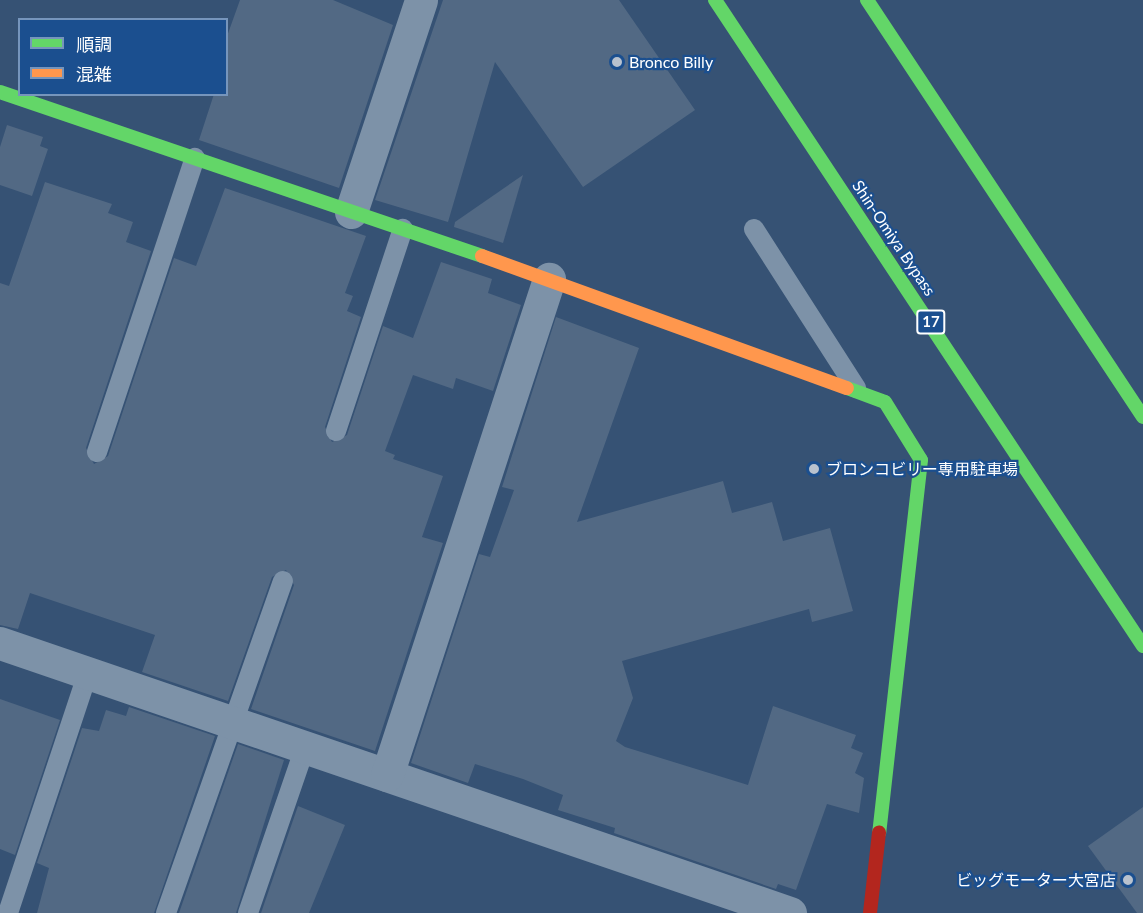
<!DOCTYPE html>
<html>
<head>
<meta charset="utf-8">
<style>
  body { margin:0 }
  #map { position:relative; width:1143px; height:913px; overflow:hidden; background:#365274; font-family:Lato,"Noto Sans JP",sans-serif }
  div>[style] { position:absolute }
  .building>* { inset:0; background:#526984 }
  .lane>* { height:20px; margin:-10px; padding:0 10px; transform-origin:10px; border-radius:10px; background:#7d92a8 }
  .street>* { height:33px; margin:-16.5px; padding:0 16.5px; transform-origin:16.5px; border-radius:16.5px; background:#7d92a8 }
  .fast>* { height:14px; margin:-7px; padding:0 7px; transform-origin:7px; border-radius:7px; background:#63d668 }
  .slow>* { height:14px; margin:-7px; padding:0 7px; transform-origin:7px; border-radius:7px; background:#ff974d }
  .jam>* { height:14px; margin:-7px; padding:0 7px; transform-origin:7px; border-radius:7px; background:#b3261e }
  .dots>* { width:16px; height:16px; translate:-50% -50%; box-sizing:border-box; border:3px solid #1b4f8f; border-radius:50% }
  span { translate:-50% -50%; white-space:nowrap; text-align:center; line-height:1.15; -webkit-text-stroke:4.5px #1b4f8f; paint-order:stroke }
  .shield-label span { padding:2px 4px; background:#1b4f8f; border:2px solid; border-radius:4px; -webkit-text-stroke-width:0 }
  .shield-label { font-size:15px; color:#fff; font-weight:700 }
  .poi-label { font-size:16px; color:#fff }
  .left { translate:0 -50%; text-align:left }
  .right { translate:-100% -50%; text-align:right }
  .street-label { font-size:16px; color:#fff }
  .legend { position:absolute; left:18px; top:18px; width:210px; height:78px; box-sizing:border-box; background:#1b4f8f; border:2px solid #7695bc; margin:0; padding:8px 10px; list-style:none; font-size:18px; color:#fff }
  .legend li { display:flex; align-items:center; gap:12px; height:30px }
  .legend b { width:30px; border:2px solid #7695bc }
</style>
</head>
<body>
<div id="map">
  <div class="building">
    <i style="clip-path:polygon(240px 0,333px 0,393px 25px,339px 188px,199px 140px,214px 94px,226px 94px,226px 39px)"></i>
    <i style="clip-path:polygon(443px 0,619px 0,695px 110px,583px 187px,495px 62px,448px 222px,375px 200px)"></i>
    <i style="clip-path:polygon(7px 125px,43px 137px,40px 146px,48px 149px,32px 196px,0 185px,0 147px)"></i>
    <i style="clip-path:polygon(523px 175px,503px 243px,454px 227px,455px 222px)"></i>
    <i style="clip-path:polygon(45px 182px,112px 204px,108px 213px,133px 222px,126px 242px,151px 251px,86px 448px,94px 464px,108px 456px,174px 258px,196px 266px,225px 188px,366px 236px,345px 293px,353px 296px,347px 311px,361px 317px,325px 427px,332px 442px,347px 435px,383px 326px,413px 338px,441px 262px,492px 279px,488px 293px,521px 305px,493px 391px,456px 378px,453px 389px,413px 375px,385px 451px,395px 455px,393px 459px,443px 476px,422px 537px,443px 543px,375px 751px,251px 709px,294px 585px,286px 570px,272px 577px,228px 701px,142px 672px,155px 635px,30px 593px,18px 629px,0 625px,0 283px,9px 286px)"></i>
    <i style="clip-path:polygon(556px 317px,639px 348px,577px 522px,723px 481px,732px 513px,772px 502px,783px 541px,830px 528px,853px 611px,812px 622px,809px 609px,622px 661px,633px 698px,616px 741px,625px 747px,748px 785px,773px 706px,856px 735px,851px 748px,863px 753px,855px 773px,864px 778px,859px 813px,827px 804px,796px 890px,778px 884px,776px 889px,614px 833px,615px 828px,558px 810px,563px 795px,523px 779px,475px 764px,468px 783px,411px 763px,479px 554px,490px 557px,514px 490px,502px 487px)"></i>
    <i style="clip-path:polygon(0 699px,60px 720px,15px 855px,0 849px)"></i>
    <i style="clip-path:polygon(129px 707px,215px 736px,154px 913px,37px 913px,49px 868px,37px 863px,82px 728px,99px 731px,106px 710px,126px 716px)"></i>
    <i style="clip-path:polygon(238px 744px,284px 760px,236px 913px,179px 913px)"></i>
    <i style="clip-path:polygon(298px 806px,345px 825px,309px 913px,261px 913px)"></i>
    <i style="clip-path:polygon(1143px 807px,1143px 913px,1137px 913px,1088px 846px)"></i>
  </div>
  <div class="lane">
    <i style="left:754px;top:229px;width:189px;rotate:57.3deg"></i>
    <i style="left:336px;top:431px;width:213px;rotate:-71.7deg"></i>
    <i style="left:97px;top:452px;width:310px;rotate:-71.6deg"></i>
    <i style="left:8px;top:913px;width:253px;rotate:-71.6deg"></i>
    <i style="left:166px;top:913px;width:352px;rotate:-70.6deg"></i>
    <i style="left:248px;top:913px;width:176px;rotate:-71deg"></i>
  </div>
  <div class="street">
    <i style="left:351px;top:212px;width:223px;rotate:-71.7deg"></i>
    <i style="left:0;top:643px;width:835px;rotate:18.87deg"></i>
    <i style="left:387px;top:775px;width:522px;rotate:-71.91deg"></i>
  </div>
  <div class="fast">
    <i style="left:715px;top:0;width:775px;rotate:56.47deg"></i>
    <i style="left:867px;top:0;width:500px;rotate:56.5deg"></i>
    <i style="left:0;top:92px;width:509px;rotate:18.79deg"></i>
    <i style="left:847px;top:388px;width:40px;rotate:20.2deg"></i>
    <i style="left:885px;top:402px;width:68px;rotate:58.2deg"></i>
    <i style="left:921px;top:460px;width:375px;rotate:96.4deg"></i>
  </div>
  <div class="slow">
    <i style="left:482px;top:256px;width:388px;rotate:19.9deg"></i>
  </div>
  <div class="jam">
    <i style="left:870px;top:913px;width:81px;rotate:-83.6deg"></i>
  </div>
  <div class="dots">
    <i style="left:617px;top:62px;background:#b9c2ce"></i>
    <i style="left:814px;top:469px;background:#b9c2ce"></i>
    <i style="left:1128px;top:880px;background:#b9c2ce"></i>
  </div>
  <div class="shield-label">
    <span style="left:931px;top:322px">17</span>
  </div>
  <div class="poi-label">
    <span class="left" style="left:629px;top:62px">Bronco Billy</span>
    <span class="left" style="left:826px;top:469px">ブロンコビリー専用駐車場</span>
    <span class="right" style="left:1116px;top:880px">ビッグモーター大宮店</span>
  </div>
  <div class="street-label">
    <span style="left:894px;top:238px;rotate:56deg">Shin-Omiya Bypass</span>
  </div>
  <ul class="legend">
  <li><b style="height:8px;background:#63d668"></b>順調</li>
  <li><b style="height:8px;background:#ff974d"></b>混雑</li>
  </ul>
</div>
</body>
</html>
